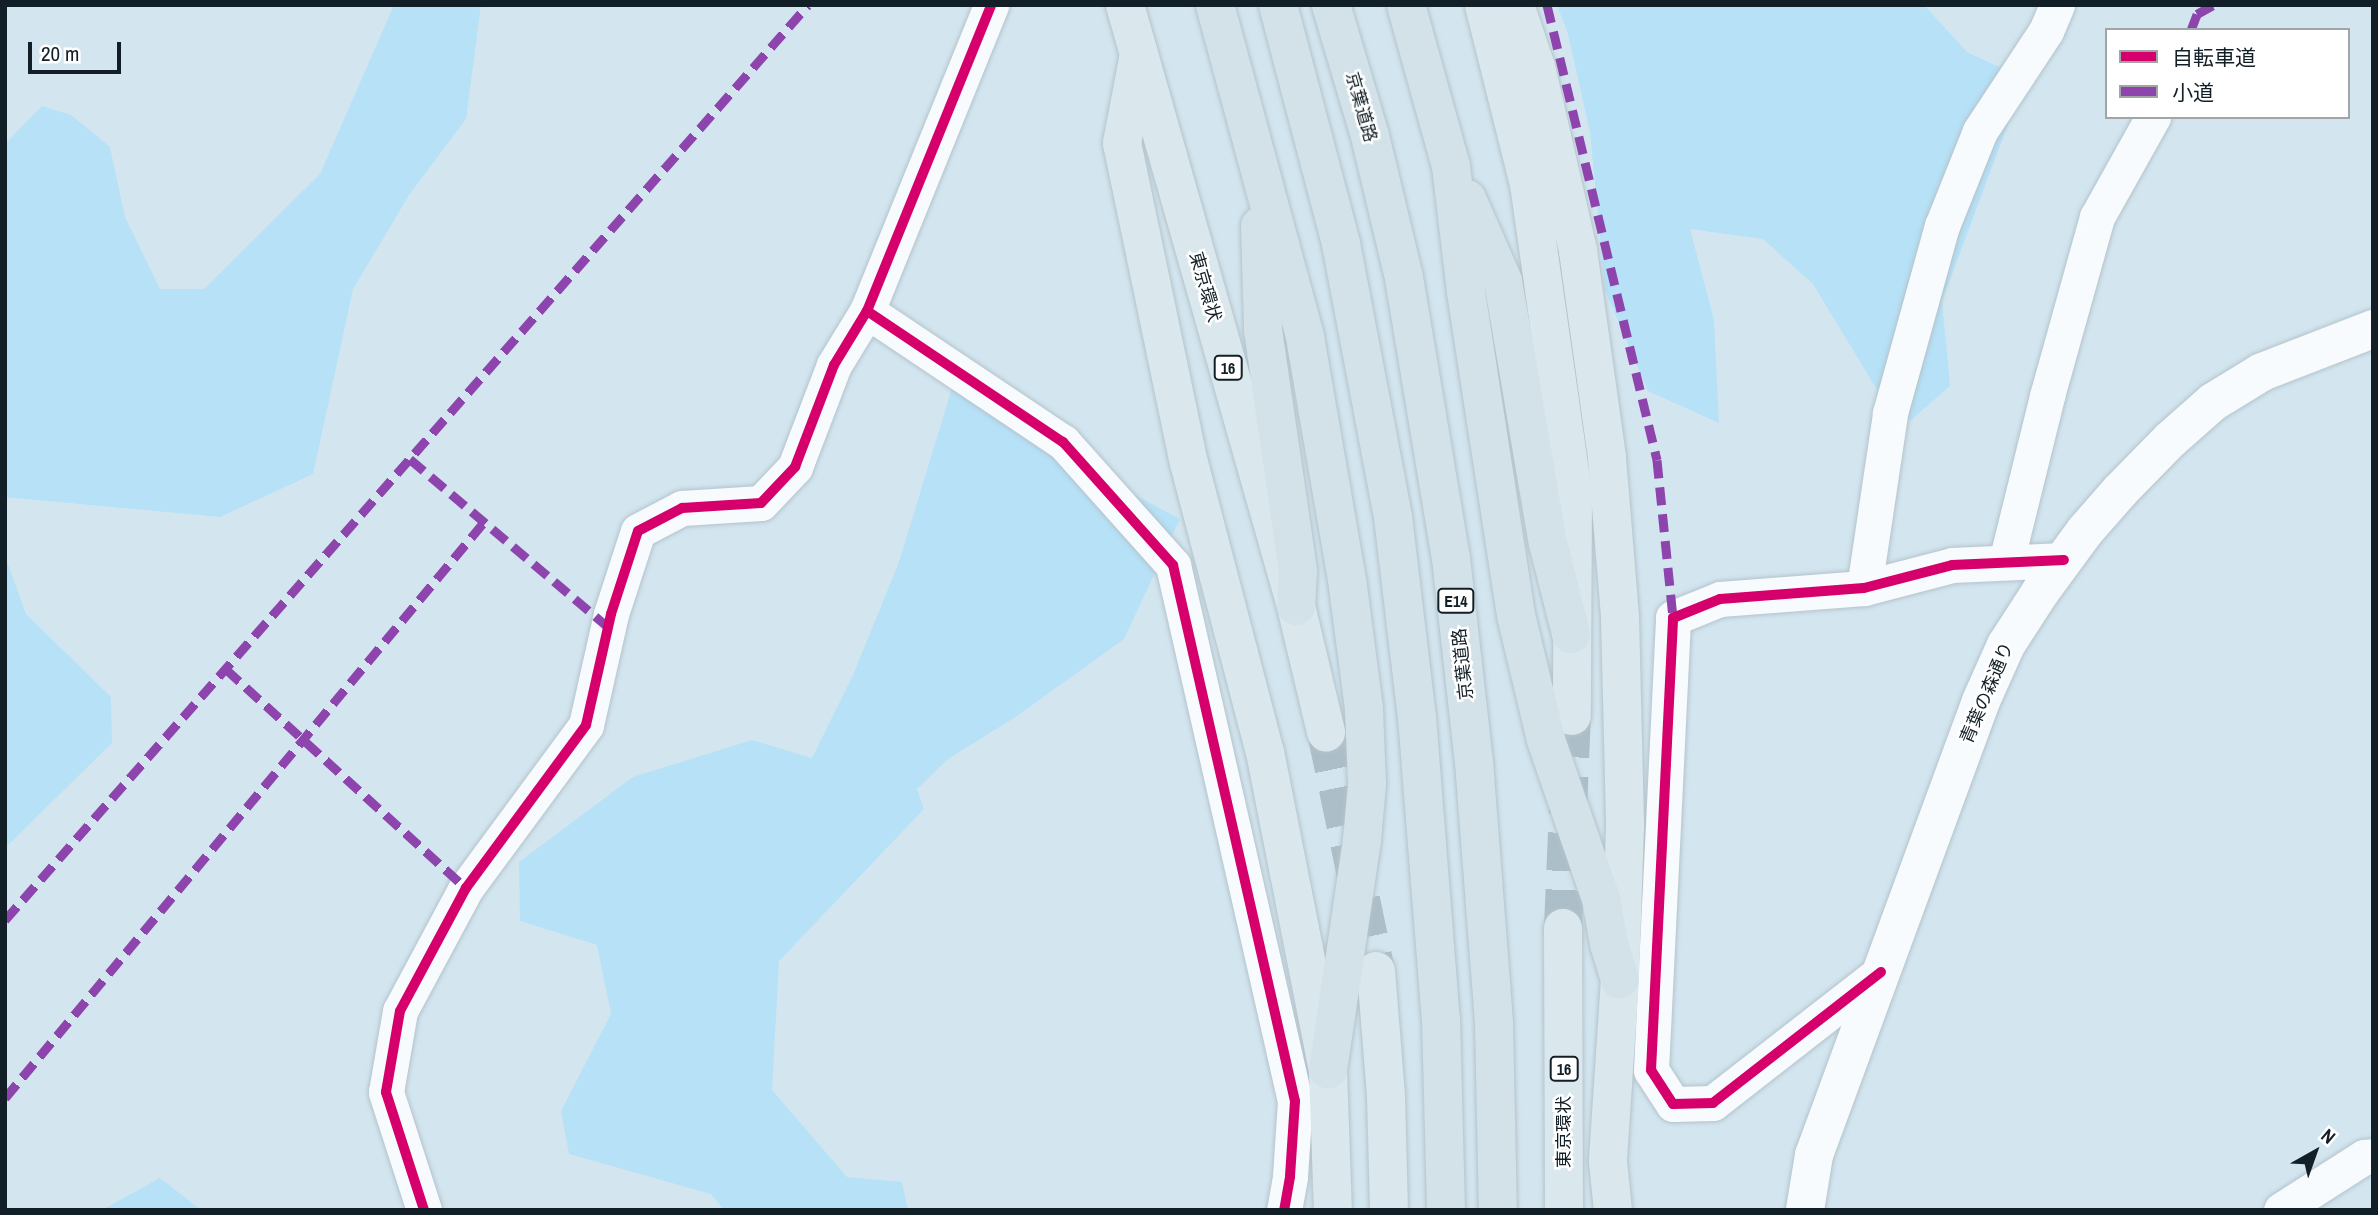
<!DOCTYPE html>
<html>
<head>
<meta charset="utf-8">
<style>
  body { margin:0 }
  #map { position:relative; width:2378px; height:1215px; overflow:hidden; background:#d3e6f0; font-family:"Archivo Narrow","Noto Sans JP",sans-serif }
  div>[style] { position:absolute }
  .green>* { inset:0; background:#b6e1f7 }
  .trunk-tunnel>* { height:38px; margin-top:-19px; transform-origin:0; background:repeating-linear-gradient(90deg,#acbec8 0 38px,transparent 0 57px) }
  .roads { filter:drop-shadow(0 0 2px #b4c3cb) drop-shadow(0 0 2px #b4c3cb) }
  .minor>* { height:35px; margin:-17.5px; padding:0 17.5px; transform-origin:17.5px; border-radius:17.5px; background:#f8fbfd }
  .tertiary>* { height:38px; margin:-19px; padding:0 19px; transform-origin:19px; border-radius:19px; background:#f8fbfd }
  .trunk>* { height:38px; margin:-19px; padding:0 19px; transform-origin:19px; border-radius:19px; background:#dae7ec }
  .motorway>* { height:38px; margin:-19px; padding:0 19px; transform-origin:19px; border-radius:19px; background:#d3e2e8 }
  .quiet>* { height:9px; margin-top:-4.5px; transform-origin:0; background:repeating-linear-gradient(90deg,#8e44ad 0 18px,transparent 0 27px) }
  .cycleway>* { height:10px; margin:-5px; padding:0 5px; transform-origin:5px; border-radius:5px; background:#d6006c }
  span { translate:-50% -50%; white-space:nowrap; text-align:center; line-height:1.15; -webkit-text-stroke:5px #fff; paint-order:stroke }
  .shield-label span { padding:2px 5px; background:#fff; border:2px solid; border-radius:5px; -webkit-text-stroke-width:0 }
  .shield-label { font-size:16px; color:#121f26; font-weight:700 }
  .street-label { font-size:18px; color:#121f26 }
  .frame { position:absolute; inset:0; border:7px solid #121f26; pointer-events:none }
  .legend { position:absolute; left:2105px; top:28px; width:245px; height:91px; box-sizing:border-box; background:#fff; border:2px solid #a0a5a8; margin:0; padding:9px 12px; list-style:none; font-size:21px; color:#121f26 }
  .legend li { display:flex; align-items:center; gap:14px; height:35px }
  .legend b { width:35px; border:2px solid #a0a5a8 }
  .north { position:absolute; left:2280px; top:1117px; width:70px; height:70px; -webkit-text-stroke:5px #fff; paint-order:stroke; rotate:40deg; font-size:19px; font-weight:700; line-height:28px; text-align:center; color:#121f26 }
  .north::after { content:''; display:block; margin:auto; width:24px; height:32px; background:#121f26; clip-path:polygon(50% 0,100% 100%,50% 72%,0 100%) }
  .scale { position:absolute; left:28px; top:42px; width:93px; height:32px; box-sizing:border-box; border:4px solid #121f26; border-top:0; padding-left:9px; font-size:21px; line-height:24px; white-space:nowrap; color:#121f26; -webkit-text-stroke:5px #fff; paint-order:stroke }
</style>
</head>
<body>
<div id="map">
  <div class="green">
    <i style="clip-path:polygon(394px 5px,481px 5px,466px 119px,409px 195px,353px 289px,313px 474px,220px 517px,5px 497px,5px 144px,42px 106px,71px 115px,110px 147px,125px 217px,160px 289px,204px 289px,320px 174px)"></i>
    <i style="clip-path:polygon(1557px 5px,1924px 5px,1967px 52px,2025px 79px,1942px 301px,1950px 386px,1910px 421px,1882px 398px,1813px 284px,1763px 239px,1690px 229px,1714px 320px,1719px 423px,1648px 391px,1605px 290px,1590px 132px,1568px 34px)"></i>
    <i style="clip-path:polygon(952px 388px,1036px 442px,1180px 519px,1124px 639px,1017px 716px,948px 759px,917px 789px,924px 809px,779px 961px,772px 1090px,847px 1177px,902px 1182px,908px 1210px,724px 1210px,711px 1194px,569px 1154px,561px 1111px,611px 1014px,597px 945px,520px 921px,519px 862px,633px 777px,752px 740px,812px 758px,853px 675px,899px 562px)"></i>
    <i style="clip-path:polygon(5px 556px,26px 614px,111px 697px,112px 743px,5px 848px)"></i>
    <i style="clip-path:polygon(160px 1178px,201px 1210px,102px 1210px)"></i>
  </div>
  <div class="trunk-tunnel">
    <i style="left:1326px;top:732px;width:244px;rotate:78.2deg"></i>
    <i style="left:1563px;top:928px;width:212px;rotate:-87.6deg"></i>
  </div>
  <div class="roads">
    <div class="minor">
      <i style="left:867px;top:311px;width:236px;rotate:33.8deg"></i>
      <i style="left:1063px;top:442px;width:165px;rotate:48.2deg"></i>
      <i style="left:1173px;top:565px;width:550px;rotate:77.18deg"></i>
      <i style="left:1295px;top:1101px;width:76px;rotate:93.8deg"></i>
      <i style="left:1290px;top:1177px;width:34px;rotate:100deg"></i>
      <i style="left:2006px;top:562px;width:171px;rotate:-76.1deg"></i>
      <i style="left:2047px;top:396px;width:186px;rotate:-74.4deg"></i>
      <i style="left:2097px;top:217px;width:115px;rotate:-60.8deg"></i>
      <i style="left:1864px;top:588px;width:177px;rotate:-81.5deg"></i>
      <i style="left:1890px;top:413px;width:194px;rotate:-74.5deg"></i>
      <i style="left:1942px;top:226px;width:102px;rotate:-68.2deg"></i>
      <i style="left:1980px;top:131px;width:120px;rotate:-56.6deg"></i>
      <i style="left:2046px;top:31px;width:28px;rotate:-67deg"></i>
      <i style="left:1881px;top:972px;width:213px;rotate:142.1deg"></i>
      <i style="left:1713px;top:1103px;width:40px;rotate:178.6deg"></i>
      <i style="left:1673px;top:1104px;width:40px;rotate:-122.9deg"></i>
      <i style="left:1651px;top:1070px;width:453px;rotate:-87.2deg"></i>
      <i style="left:1673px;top:618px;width:51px;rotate:-22deg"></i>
      <i style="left:1720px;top:599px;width:144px;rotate:-4.4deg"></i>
      <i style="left:1864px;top:588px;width:91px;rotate:-14.6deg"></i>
      <i style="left:1952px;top:565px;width:112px;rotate:-2.6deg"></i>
      <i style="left:424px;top:1210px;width:124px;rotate:-107.9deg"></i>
      <i style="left:386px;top:1092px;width:82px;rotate:-80.2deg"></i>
      <i style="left:400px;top:1011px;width:140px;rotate:-61.8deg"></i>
      <i style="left:466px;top:888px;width:202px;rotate:-53.6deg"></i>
      <i style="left:586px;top:725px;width:114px;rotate:-77.3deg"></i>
      <i style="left:611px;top:614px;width:87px;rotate:-72deg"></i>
      <i style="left:638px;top:531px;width:50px;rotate:-27.6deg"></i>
      <i style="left:682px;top:508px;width:79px;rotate:-3.6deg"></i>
      <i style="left:761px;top:503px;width:50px;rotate:-46.6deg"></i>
      <i style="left:795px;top:467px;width:109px;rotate:-69.1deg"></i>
      <i style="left:834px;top:365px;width:63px;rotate:-58.6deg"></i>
      <i style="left:867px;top:311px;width:330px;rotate:-67.9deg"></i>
      <i style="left:2281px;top:1210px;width:98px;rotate:-32.6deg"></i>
      <i style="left:2364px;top:1157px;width:9px;rotate:-6deg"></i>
    </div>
    <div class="tertiary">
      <i style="left:1805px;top:1210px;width:56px;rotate:-80.7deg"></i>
      <i style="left:1814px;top:1155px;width:484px;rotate:-69.8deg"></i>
      <i style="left:1981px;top:701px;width:61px;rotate:-65.9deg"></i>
      <i style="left:2006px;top:645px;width:64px;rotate:-57.1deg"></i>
      <i style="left:2041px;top:591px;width:74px;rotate:-53.7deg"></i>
      <i style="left:2085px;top:531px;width:53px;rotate:-48.8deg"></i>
      <i style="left:2120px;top:491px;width:71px;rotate:-45.6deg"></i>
      <i style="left:2170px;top:440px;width:57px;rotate:-41.5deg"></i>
      <i style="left:2213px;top:402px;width:57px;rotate:-31.5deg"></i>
      <i style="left:2262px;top:372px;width:119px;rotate:-21.2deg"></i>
    </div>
    <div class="trunk">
      <i style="left:1125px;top:5px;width:625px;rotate:74.12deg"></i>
      <i style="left:1296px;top:606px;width:130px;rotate:76.6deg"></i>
      <i style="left:1484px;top:5px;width:185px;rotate:75.9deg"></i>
      <i style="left:1529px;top:184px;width:314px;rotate:81.9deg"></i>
      <i style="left:1573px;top:495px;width:221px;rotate:90.3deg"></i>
      <i style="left:1515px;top:5px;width:65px;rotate:71.3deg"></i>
      <i style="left:1536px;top:67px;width:189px;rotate:77.1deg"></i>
      <i style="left:1578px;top:251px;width:209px;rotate:82deg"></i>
      <i style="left:1607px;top:458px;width:160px;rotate:85.3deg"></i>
      <i style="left:1620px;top:617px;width:209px;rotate:88.6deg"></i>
      <i style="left:1625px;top:826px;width:153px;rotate:91.9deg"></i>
      <i style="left:1620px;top:979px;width:183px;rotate:93.8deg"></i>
      <i style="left:1608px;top:1162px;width:48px;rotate:84.1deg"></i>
      <i style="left:1139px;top:54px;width:91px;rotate:100.8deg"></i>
      <i style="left:1122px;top:143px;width:327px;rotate:78.2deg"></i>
      <i style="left:1189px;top:463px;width:299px;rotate:75.3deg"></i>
      <i style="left:1265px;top:752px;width:180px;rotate:78.8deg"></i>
      <i style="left:1300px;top:929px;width:144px;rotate:78.8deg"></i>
      <i style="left:1328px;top:1070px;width:140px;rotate:88deg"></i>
      <i style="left:1563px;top:928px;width:282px;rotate:89.8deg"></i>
      <i style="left:1376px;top:971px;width:125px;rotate:85.4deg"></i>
      <i style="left:1386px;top:1096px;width:114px;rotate:88.5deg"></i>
    </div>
    <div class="motorway">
      <i style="left:1215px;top:5px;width:344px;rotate:74.8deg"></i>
      <i style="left:1305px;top:337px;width:254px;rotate:80.2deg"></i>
      <i style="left:1348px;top:587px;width:123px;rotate:82.5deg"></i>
      <i style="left:1364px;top:709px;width:76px;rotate:87.7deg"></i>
      <i style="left:1367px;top:785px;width:55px;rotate:95.2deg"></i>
      <i style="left:1362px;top:840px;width:232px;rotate:98.4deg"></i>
      <i style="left:1278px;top:5px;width:247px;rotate:75.2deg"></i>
      <i style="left:1341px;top:244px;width:278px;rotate:79.2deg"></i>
      <i style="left:1393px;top:517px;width:201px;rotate:83.2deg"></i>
      <i style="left:1417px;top:717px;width:303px;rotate:85.5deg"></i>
      <i style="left:1441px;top:1019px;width:191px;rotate:88.5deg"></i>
      <i style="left:1331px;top:5px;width:137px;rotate:73.4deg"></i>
      <i style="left:1370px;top:136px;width:146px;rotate:76.5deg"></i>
      <i style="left:1404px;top:278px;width:284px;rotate:80.5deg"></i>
      <i style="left:1451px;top:558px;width:205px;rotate:83.6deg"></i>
      <i style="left:1474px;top:762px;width:263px;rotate:85.6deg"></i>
      <i style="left:1494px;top:1024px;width:186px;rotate:88.8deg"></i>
      <i style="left:1406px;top:5px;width:167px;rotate:74.4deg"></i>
      <i style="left:1451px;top:166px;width:127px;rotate:83.2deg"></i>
      <i style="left:1466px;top:292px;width:327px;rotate:81.2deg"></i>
      <i style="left:1516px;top:615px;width:129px;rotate:76.5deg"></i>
      <i style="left:1546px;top:740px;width:168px;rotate:70.9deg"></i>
      <i style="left:1601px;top:899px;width:46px;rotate:79.9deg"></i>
      <i style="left:1609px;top:944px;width:37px;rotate:73deg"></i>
      <i style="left:1467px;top:199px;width:90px;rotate:66.3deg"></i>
      <i style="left:1503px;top:281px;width:266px;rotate:80.3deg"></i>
      <i style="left:1548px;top:543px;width:94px;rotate:75.8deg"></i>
      <i style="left:1260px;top:226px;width:104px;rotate:88.3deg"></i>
      <i style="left:1263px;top:330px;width:244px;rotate:81.7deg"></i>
      <i style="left:1298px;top:571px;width:35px;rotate:93deg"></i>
    </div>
  </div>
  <div class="quiet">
    <i style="left:1547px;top:5px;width:468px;rotate:76.4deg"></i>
    <i style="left:1657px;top:460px;width:159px;rotate:84.2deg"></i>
    <i style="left:2191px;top:30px;width:17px;rotate:-69deg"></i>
    <i style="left:2197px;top:14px;width:18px;rotate:-29deg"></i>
    <i style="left:410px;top:459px;width:260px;rotate:40.3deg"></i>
    <i style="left:226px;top:669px;width:325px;rotate:42.4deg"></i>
    <i style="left:5px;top:920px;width:1217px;rotate:-48.73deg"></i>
    <i style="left:5px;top:1098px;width:749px;rotate:-50.25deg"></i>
  </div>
  <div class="cycleway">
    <i style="left:867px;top:311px;width:236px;rotate:33.8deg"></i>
    <i style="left:1063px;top:442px;width:165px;rotate:48.2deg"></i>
    <i style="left:1173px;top:565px;width:550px;rotate:77.18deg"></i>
    <i style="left:1295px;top:1101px;width:76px;rotate:93.8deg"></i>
    <i style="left:1290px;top:1177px;width:34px;rotate:100deg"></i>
    <i style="left:1881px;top:972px;width:213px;rotate:142.1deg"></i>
    <i style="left:1713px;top:1103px;width:40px;rotate:178.6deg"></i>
    <i style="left:1673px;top:1104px;width:40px;rotate:-122.9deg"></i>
    <i style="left:1651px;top:1070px;width:453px;rotate:-87.2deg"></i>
    <i style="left:1673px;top:618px;width:51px;rotate:-22deg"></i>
    <i style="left:1720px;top:599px;width:144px;rotate:-4.4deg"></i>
    <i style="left:1864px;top:588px;width:91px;rotate:-14.6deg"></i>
    <i style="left:1952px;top:565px;width:112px;rotate:-2.6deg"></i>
    <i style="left:424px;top:1210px;width:124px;rotate:-107.9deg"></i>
    <i style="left:386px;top:1092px;width:82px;rotate:-80.2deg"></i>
    <i style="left:400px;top:1011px;width:140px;rotate:-61.8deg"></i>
    <i style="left:466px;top:888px;width:202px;rotate:-53.6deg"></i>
    <i style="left:586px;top:725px;width:114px;rotate:-77.3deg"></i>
    <i style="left:611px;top:614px;width:87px;rotate:-72deg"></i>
    <i style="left:638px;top:531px;width:50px;rotate:-27.6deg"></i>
    <i style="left:682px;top:508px;width:79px;rotate:-3.6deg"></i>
    <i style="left:761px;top:503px;width:50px;rotate:-46.6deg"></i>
    <i style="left:795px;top:467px;width:109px;rotate:-69.1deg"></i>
    <i style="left:834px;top:365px;width:63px;rotate:-58.6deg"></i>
    <i style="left:867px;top:311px;width:330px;rotate:-67.9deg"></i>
  </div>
  <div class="shield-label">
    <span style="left:1228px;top:368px">16</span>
    <span style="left:1456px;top:601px">E14</span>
    <span style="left:1564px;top:1069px">16</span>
  </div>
  <div class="street-label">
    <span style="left:1361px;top:107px;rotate:74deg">京葉道路</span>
    <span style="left:1205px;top:287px;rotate:74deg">東京環状</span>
    <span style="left:1463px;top:664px;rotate:-96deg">京葉道路</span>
    <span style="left:1987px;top:693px;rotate:-67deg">青葉の森通り</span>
    <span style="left:1564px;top:1132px;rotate:-90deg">東京環状</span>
  </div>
  <div class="frame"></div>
  <ul class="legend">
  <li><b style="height:9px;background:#d6006c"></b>自転車道</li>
  <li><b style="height:9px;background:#8e44ad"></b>小道</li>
  </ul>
  <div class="north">N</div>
  <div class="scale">20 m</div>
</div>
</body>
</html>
